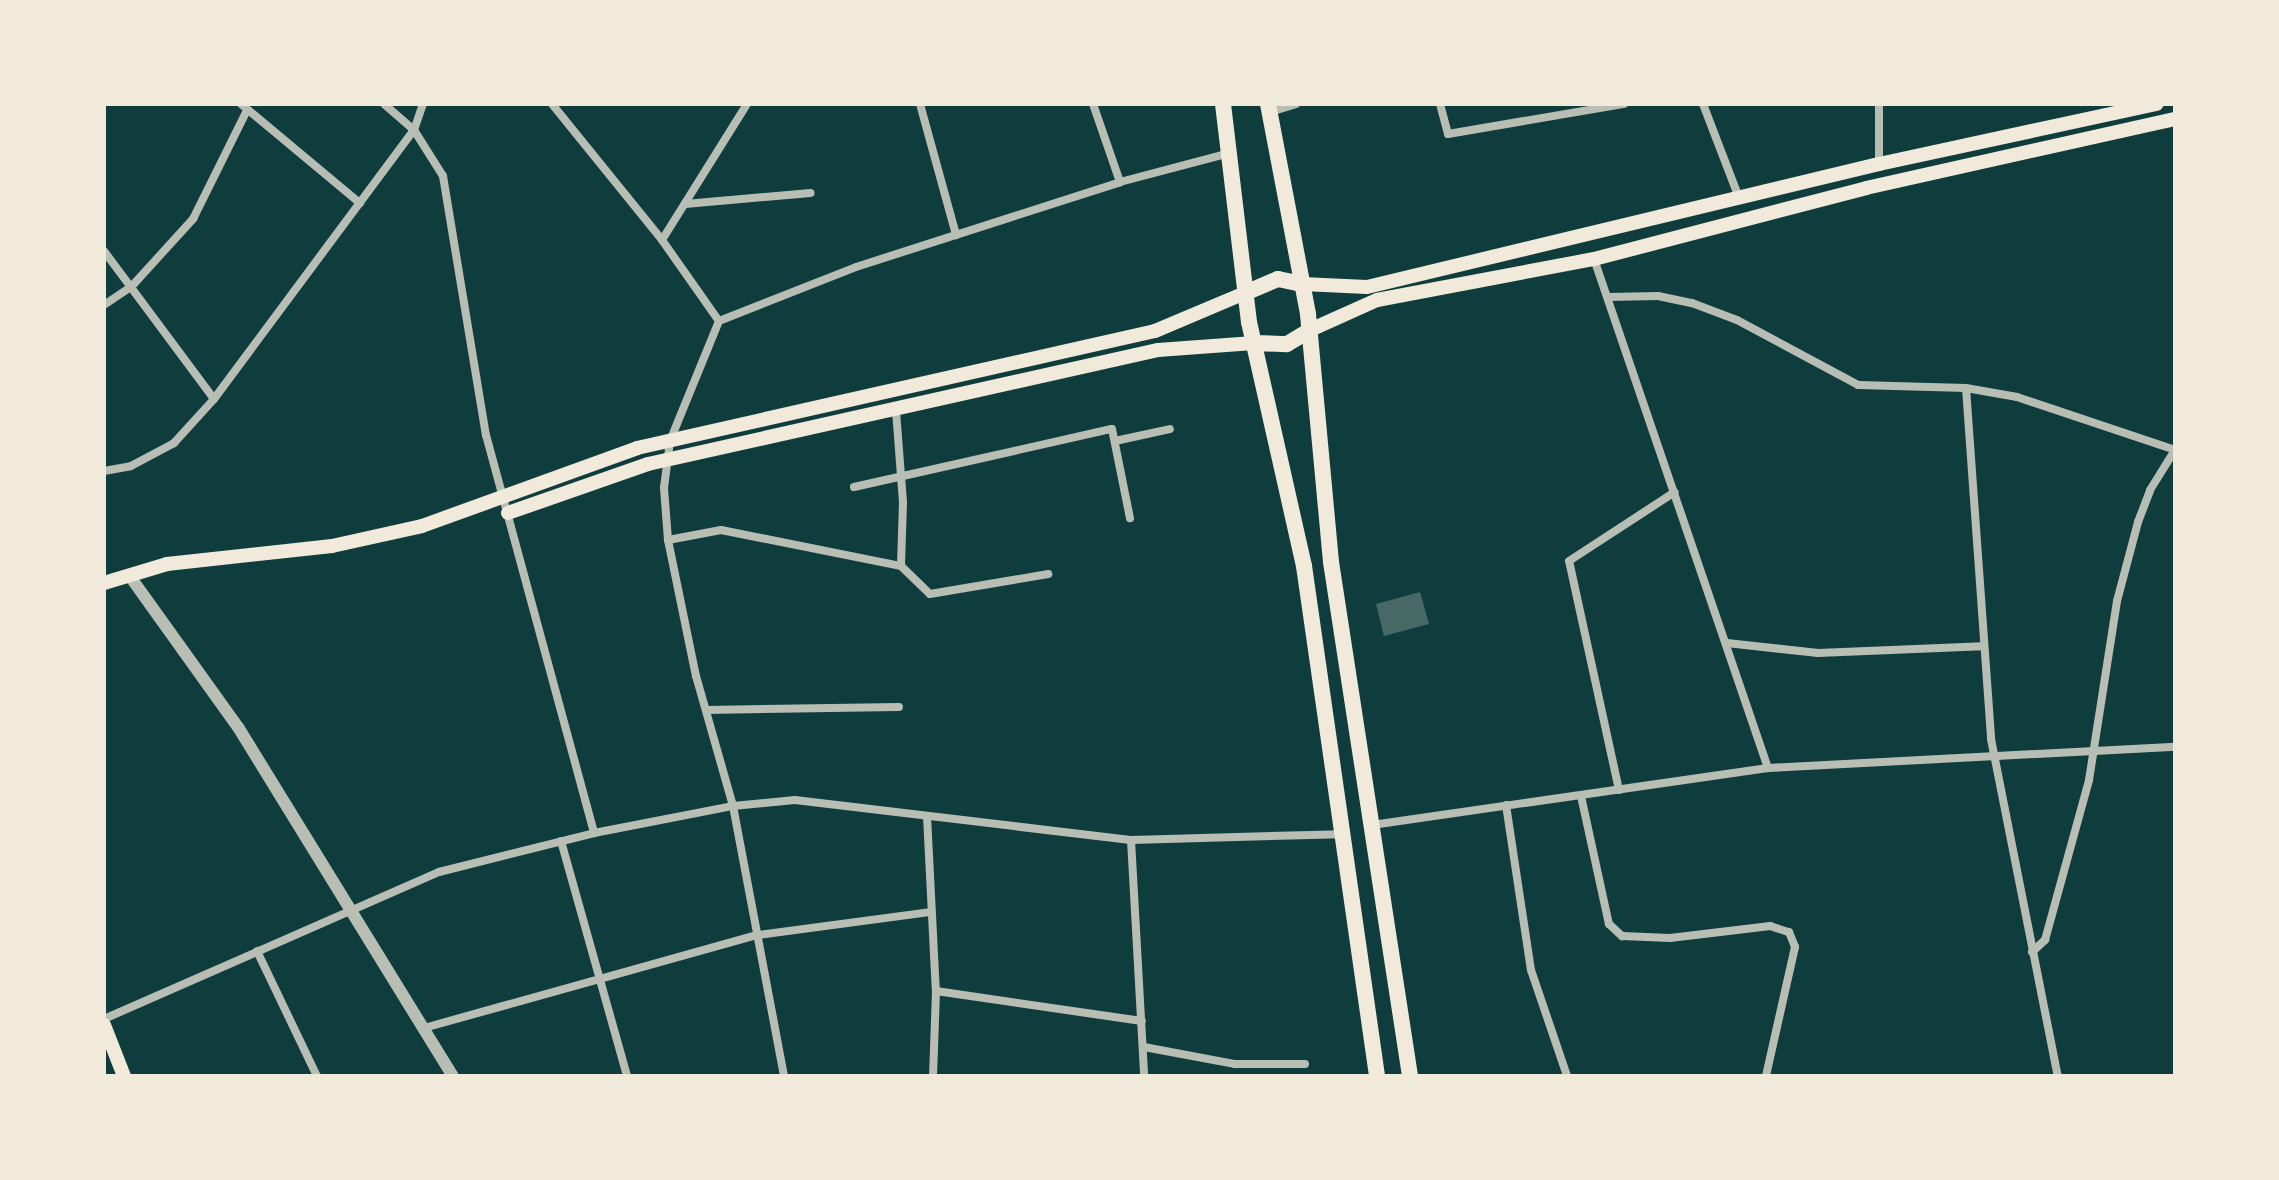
<!DOCTYPE html>
<html>
<head>
<meta charset="utf-8">
<style>
  body { margin:0 }
  #map { position:relative; width:2279px; height:1180px; overflow:hidden; background:#0f3d3e; font-family:"Asap Condensed",sans-serif }
  div>[style] { position:absolute }
  .building>* { inset:0; background:#486865 }
  .minor>* { height:8px; margin:-4px; padding:0 4px; transform-origin:4px; border-radius:4px; background:#b8beb3 }
  .tertiary>* { height:12px; margin:-6px; padding:0 6px; transform-origin:6px; border-radius:6px; background:#b8beb3 }
  .secondary>* { height:14px; margin:-7px; padding:0 7px; transform-origin:7px; border-radius:7px; background:#f1e9da }
  .trunk>* { height:16px; margin:-8px; padding:0 8px; transform-origin:8px; border-radius:8px; background:#f1e9da }
  span { translate:-50% -50%; white-space:nowrap; text-align:center; line-height:1.15; -webkit-text-stroke:6px #f1e9da; paint-order:stroke }
  .frame { position:absolute; inset:0; border:106px solid #f1e9da; pointer-events:none }
</style>
</head>
<body>
<div id="map">
  <div class="building">
    <i style="clip-path:polygon(1420px 592px,1429px 624px,1384px 636px,1376px 604px)"></i>
  </div>
  <div class="minor">
    <i style="left:241px;top:104px;width:155px;rotate:39.8deg"></i>
    <i style="left:384px;top:104px;width:40px;rotate:41deg"></i>
    <i style="left:414px;top:130px;width:54px;rotate:57.8deg"></i>
    <i style="left:443px;top:176px;width:263px;rotate:80.6deg"></i>
    <i style="left:486px;top:435px;width:412px;rotate:74.8deg"></i>
    <i style="left:552px;top:104px;width:175px;rotate:51deg"></i>
    <i style="left:662px;top:240px;width:99px;rotate:54.9deg"></i>
    <i style="left:719px;top:321px;width:130px;rotate:112.2deg"></i>
    <i style="left:670px;top:441px;width:47px;rotate:97.3deg"></i>
    <i style="left:664px;top:488px;width:52px;rotate:85.6deg"></i>
    <i style="left:668px;top:540px;width:139px;rotate:78.4deg"></i>
    <i style="left:696px;top:676px;width:135px;rotate:74.1deg"></i>
    <i style="left:733px;top:806px;width:275px;rotate:79.3deg"></i>
    <i style="left:920px;top:104px;width:136px;rotate:74.6deg"></i>
    <i style="left:1093px;top:104px;width:83px;rotate:70.9deg"></i>
    <i style="left:1440px;top:104px;width:31px;rotate:75deg"></i>
    <i style="left:1448px;top:134px;width:179px;rotate:-9.7deg"></i>
    <i style="left:1703px;top:104px;width:101px;rotate:69deg"></i>
    <i style="left:1879px;top:104px;width:60px;rotate:90deg"></i>
    <i style="left:1270px;top:112px;width:27px;rotate:-17deg"></i>
    <i style="left:685px;top:204px;width:126px;rotate:-5deg"></i>
    <i style="left:662px;top:240px;width:160px;rotate:-58deg"></i>
    <i style="left:104px;top:251px;width:184px;rotate:53.4deg"></i>
    <i style="left:1594px;top:259px;width:538px;rotate:71.13deg"></i>
    <i style="left:1608px;top:297px;width:50px;rotate:-1.1deg"></i>
    <i style="left:1658px;top:296px;width:35px;rotate:12deg"></i>
    <i style="left:1692px;top:303px;width:48px;rotate:20.7deg"></i>
    <i style="left:1737px;top:320px;width:137px;rotate:28.2deg"></i>
    <i style="left:1858px;top:385px;width:108px;rotate:1.6deg"></i>
    <i style="left:1966px;top:388px;width:52px;rotate:10deg"></i>
    <i style="left:2017px;top:397px;width:167px;rotate:18.5deg"></i>
    <i style="left:104px;top:305px;width:34px;rotate:-34deg"></i>
    <i style="left:132px;top:286px;width:91px;rotate:-47.7deg"></i>
    <i style="left:193px;top:219px;width:122px;rotate:-63.6deg"></i>
    <i style="left:719px;top:321px;width:147px;rotate:-21.5deg"></i>
    <i style="left:856px;top:267px;width:277px;rotate:-17.8deg"></i>
    <i style="left:1120px;top:182px;width:114px;rotate:-14.8deg"></i>
    <i style="left:1966px;top:388px;width:352px;rotate:85.9deg"></i>
    <i style="left:1991px;top:739px;width:344px;rotate:78.8deg"></i>
    <i style="left:896px;top:411px;width:91px;rotate:85.6deg"></i>
    <i style="left:903px;top:502px;width:64px;rotate:91.8deg"></i>
    <i style="left:1115px;top:441px;width:56px;rotate:-12.3deg"></i>
    <i style="left:104px;top:471px;width:27px;rotate:-10deg"></i>
    <i style="left:131px;top:466px;width:49px;rotate:-28.1deg"></i>
    <i style="left:174px;top:443px;width:59px;rotate:-47.7deg"></i>
    <i style="left:214px;top:399px;width:335px;rotate:-53.4deg"></i>
    <i style="left:414px;top:130px;width:28px;rotate:-71deg"></i>
    <i style="left:854px;top:487px;width:264px;rotate:-12.7deg"></i>
    <i style="left:1112px;top:429px;width:91px;rotate:78.6deg"></i>
    <i style="left:668px;top:540px;width:54px;rotate:-10.7deg"></i>
    <i style="left:721px;top:530px;width:184px;rotate:11.3deg"></i>
    <i style="left:901px;top:566px;width:40px;rotate:44deg"></i>
    <i style="left:930px;top:594px;width:120px;rotate:-9.6deg"></i>
    <i style="left:1727px;top:643px;width:92px;rotate:6.3deg"></i>
    <i style="left:1818px;top:653px;width:164px;rotate:-2.4deg"></i>
    <i style="left:706px;top:710px;width:193px;rotate:-0.9deg"></i>
    <i style="left:1619px;top:790px;width:234px;rotate:-102.3deg"></i>
    <i style="left:1569px;top:561px;width:126px;rotate:-33.1deg"></i>
    <i style="left:1581px;top:796px;width:131px;rotate:77.7deg"></i>
    <i style="left:1609px;top:924px;width:18px;rotate:43deg"></i>
    <i style="left:1622px;top:936px;width:48px;rotate:2.4deg"></i>
    <i style="left:1670px;top:938px;width:101px;rotate:-6.8deg"></i>
    <i style="left:1770px;top:926px;width:20px;rotate:18deg"></i>
    <i style="left:1789px;top:932px;width:16px;rotate:68deg"></i>
    <i style="left:1795px;top:947px;width:132px;rotate:102.7deg"></i>
    <i style="left:1506px;top:805px;width:167px;rotate:81.4deg"></i>
    <i style="left:1531px;top:970px;width:112px;rotate:71.2deg"></i>
    <i style="left:927px;top:816px;width:175px;rotate:87.1deg"></i>
    <i style="left:936px;top:991px;width:85px;rotate:92deg"></i>
    <i style="left:1372px;top:825px;width:400px;rotate:-8.2deg"></i>
    <i style="left:1768px;top:768px;width:408px;rotate:-3deg"></i>
    <i style="left:1131px;top:840px;width:236px;rotate:86.8deg"></i>
    <i style="left:561px;top:841px;width:244px;rotate:74.3deg"></i>
    <i style="left:257px;top:951px;width:139px;rotate:64.4deg"></i>
    <i style="left:2032px;top:952px;width:18px;rotate:-43deg"></i>
    <i style="left:2045px;top:940px;width:166px;rotate:-74.6deg"></i>
    <i style="left:2089px;top:780px;width:181px;rotate:-81.1deg"></i>
    <i style="left:2117px;top:601px;width:82px;rotate:-75.1deg"></i>
    <i style="left:2138px;top:522px;width:34px;rotate:-69deg"></i>
    <i style="left:2150px;top:490px;width:47px;rotate:-58deg"></i>
    <i style="left:936px;top:991px;width:208px;rotate:8.3deg"></i>
    <i style="left:104px;top:1019px;width:366px;rotate:-23.7deg"></i>
    <i style="left:439px;top:872px;width:160px;rotate:-14.1deg"></i>
    <i style="left:594px;top:833px;width:142px;rotate:-11deg"></i>
    <i style="left:733px;top:806px;width:62px;rotate:-5.5deg"></i>
    <i style="left:795px;top:800px;width:338px;rotate:6.8deg"></i>
    <i style="left:1131px;top:840px;width:210px;rotate:-1.6deg"></i>
    <i style="left:424px;top:1028px;width:347px;rotate:-15.6deg"></i>
    <i style="left:758px;top:935px;width:175px;rotate:-7.6deg"></i>
    <i style="left:1144px;top:1047px;width:93px;rotate:10.6deg"></i>
    <i style="left:1235px;top:1064px;width:70px"></i>
  </div>
  <div class="tertiary">
    <i style="left:129px;top:575px;width:187px;rotate:54.4deg"></i>
    <i style="left:238px;top:727px;width:410px;rotate:58.4deg"></i>
  </div>
  <div class="secondary">
    <i style="left:1302px;top:284px;width:65px;rotate:2.6deg"></i>
    <i style="left:1367px;top:287px;width:527px;rotate:-13.51deg"></i>
    <i style="left:1879px;top:164px;width:284px;rotate:-12.2deg"></i>
    <i style="left:1310px;top:330px;width:73px;rotate:-24.1deg"></i>
    <i style="left:1377px;top:300px;width:221px;rotate:-10.7deg"></i>
    <i style="left:1594px;top:259px;width:281px;rotate:-14.6deg"></i>
    <i style="left:1866px;top:188px;width:317px;rotate:-12.6deg"></i>
    <i style="left:508px;top:513px;width:148px;rotate:-19.3deg"></i>
    <i style="left:648px;top:464px;width:523px;rotate:-12.6deg"></i>
    <i style="left:1158px;top:350px;width:96px;rotate:-4.2deg"></i>
    <i style="left:104px;top:583px;width:66px;rotate:-16.8deg"></i>
    <i style="left:167px;top:564px;width:166px;rotate:-6.2deg"></i>
    <i style="left:332px;top:546px;width:92px;rotate:-12.5deg"></i>
    <i style="left:422px;top:526px;width:229px;rotate:-19.9deg"></i>
    <i style="left:637px;top:448px;width:531px;rotate:-12.73deg"></i>
    <i style="left:1155px;top:331px;width:98px;rotate:-22.9deg"></i>
    <i style="left:104px;top:1025px;width:55px;rotate:68.6deg"></i>
  </div>
  <div class="trunk">
    <i style="left:1223px;top:104px;width:220px;rotate:83.2deg"></i>
    <i style="left:1249px;top:322px;width:250px;rotate:77.3deg"></i>
    <i style="left:1304px;top:566px;width:515px;rotate:81.85deg"></i>
    <i style="left:1268px;top:104px;width:214px;rotate:79.2deg"></i>
    <i style="left:1308px;top:314px;width:249px;rotate:84.7deg"></i>
    <i style="left:1331px;top:562px;width:520px;rotate:81.26deg"></i>
    <i style="left:1245px;top:293px;width:36px;rotate:-23deg"></i>
    <i style="left:1278px;top:279px;width:25px;rotate:12deg"></i>
    <i style="left:1254px;top:343px;width:33px;rotate:2deg"></i>
    <i style="left:1287px;top:344px;width:27px;rotate:-31deg"></i>
  </div>
  <div class="frame"></div>
</div>
</body>
</html>
